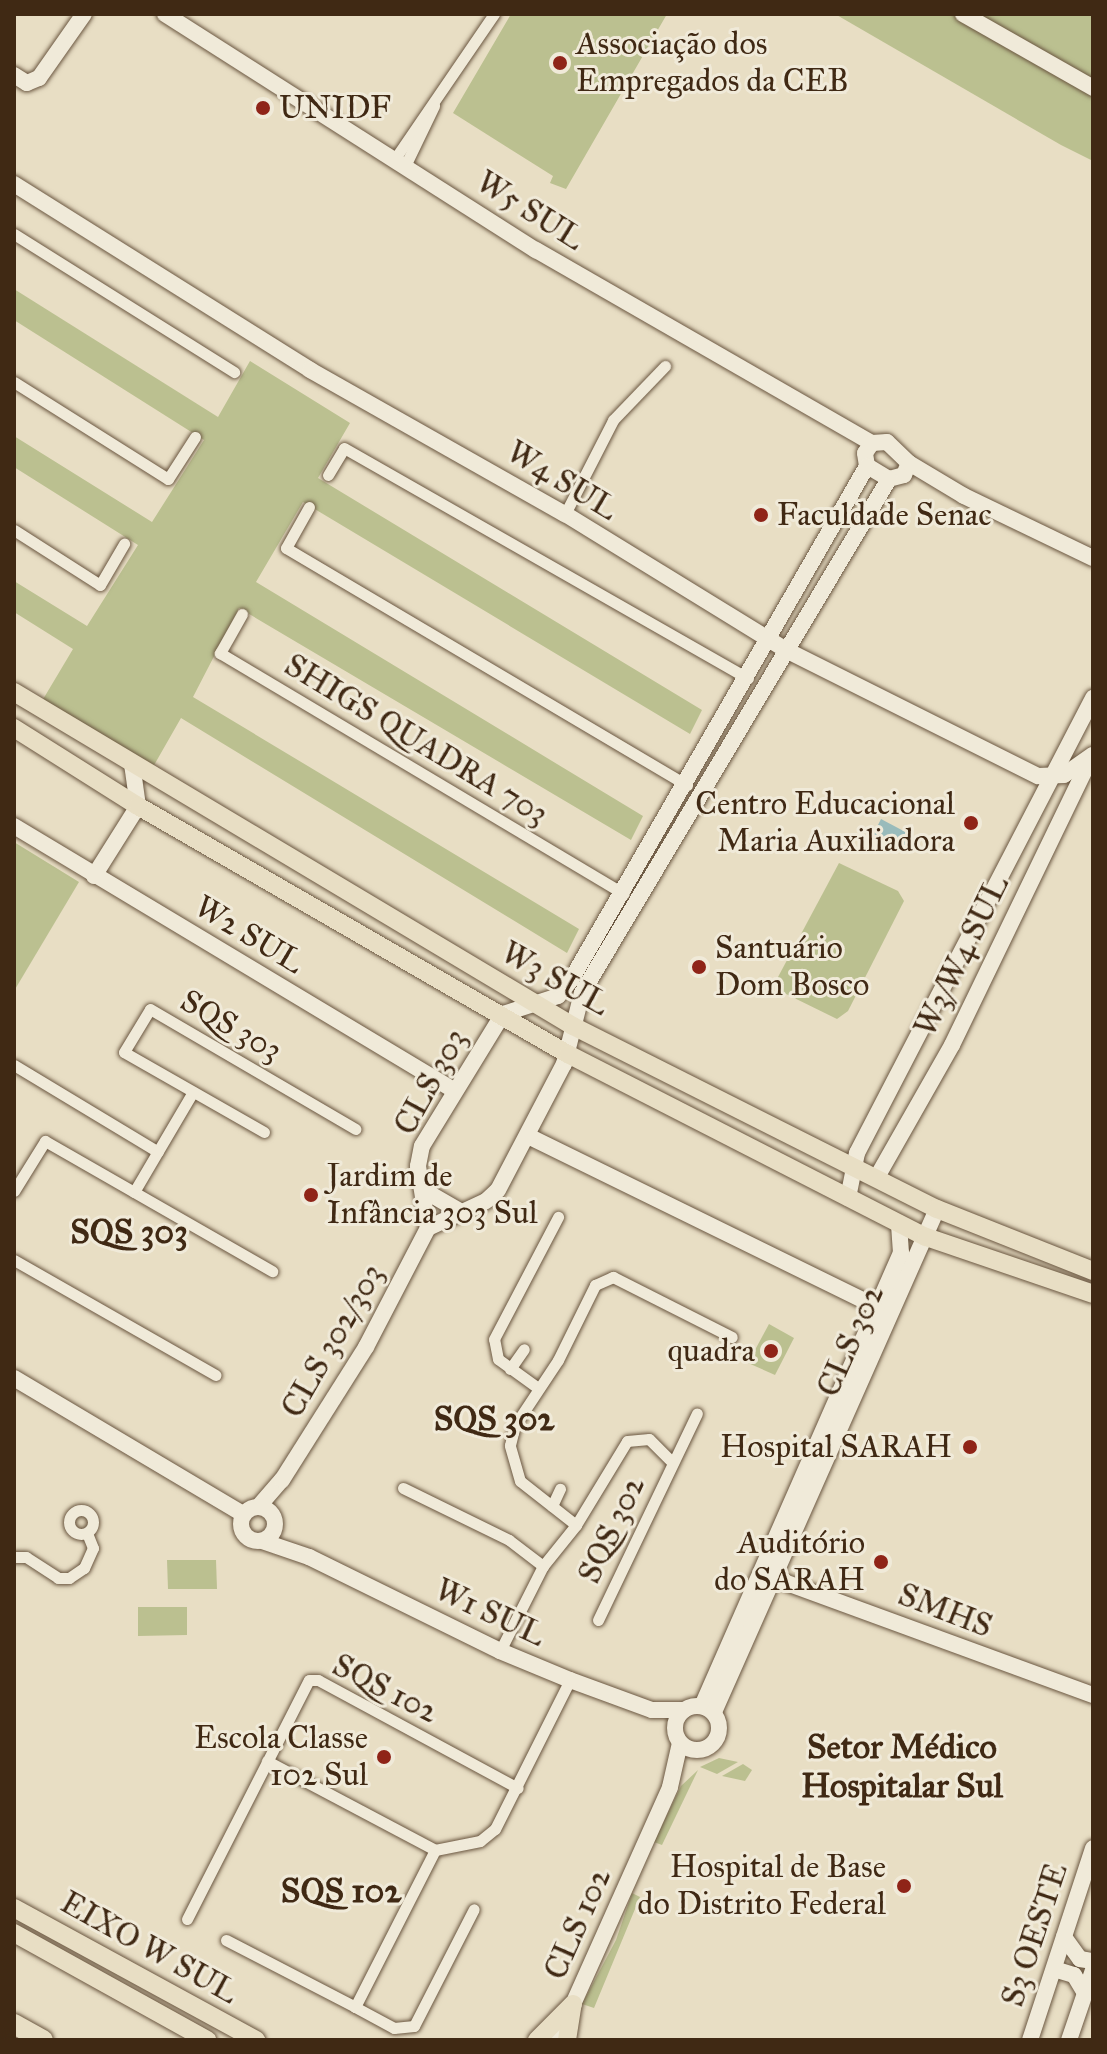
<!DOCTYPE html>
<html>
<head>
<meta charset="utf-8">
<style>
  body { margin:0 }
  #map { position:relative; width:1107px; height:2054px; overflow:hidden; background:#e8dec4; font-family:"IM FELL Great Primer",serif }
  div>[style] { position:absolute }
  .green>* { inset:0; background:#bbc090 }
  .water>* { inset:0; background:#9bb }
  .roads { filter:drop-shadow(0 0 2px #6a5640) drop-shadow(0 0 2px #6a5640) }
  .street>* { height:11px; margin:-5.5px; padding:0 5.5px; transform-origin:5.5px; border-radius:5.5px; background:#f0ead9 }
  .street>.ring { margin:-5.5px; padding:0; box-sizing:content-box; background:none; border:11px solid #f0ead9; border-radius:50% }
  .secondary>* { height:16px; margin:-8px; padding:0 8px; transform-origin:8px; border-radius:8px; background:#f0ead9 }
  .secondary>.ring { margin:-8px; padding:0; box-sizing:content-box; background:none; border:16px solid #f0ead9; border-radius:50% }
  .primary>* { height:18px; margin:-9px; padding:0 9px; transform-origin:9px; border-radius:9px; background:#e8dec4 }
  .highway>* { height:20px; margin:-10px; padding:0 10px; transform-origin:10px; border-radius:10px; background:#e8dec4 }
  .dots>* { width:22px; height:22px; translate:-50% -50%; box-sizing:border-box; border:4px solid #f0ead9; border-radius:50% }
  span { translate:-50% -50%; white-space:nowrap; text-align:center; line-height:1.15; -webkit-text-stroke:6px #f0ead9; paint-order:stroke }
  .poi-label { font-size:32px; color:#402914 }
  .left { translate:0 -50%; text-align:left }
  .right { translate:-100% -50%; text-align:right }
  .street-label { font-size:32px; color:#402914 }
  .neighbourhood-label { font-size:34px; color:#402914; font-weight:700 }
  .frame { position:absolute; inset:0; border:16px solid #402914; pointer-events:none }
</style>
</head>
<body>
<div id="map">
  <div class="green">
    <i style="clip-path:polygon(511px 14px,667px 14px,566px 189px,550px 183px,553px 176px,453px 113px)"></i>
    <i style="clip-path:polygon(835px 14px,1093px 14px,1093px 161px,1061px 145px)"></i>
    <i style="clip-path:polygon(14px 289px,218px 417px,250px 361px,350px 423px,318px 478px,702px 710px,690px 734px,303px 502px,256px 582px,643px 816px,631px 840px,239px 608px,193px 697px,579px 929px,567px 953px,181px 718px,153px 767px,42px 701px,73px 649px,14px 612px,14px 581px,87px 626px,138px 545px,14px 467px,14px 436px,152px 522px,204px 440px,14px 320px)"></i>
    <i style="clip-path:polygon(14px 842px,79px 882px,14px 991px)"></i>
    <i style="clip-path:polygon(839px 863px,898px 891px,904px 901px,848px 1011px,837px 1019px,782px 992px,778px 977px)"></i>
    <i style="clip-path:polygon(769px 1324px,794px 1338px,775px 1375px,748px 1363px)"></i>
    <i style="clip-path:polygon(167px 1560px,216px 1560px,217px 1589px,168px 1589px)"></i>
    <i style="clip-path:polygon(138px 1607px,187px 1607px,187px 1635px,138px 1636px)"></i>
    <i style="clip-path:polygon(719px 1758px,738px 1762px,717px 1774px,700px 1767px)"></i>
    <i style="clip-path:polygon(743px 1764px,752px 1770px,745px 1781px,722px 1776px)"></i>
    <i style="clip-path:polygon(698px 1770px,662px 1845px,654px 1842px,681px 1786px)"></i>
    <i style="clip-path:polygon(632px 1893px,640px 1897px,594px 2008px,582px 2004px,616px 1940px)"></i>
  </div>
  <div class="water">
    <i style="clip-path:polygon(881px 819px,913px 836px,905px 852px,873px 835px)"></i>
  </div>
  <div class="roads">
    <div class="street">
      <i style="left:394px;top:160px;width:177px;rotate:-55.6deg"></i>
      <i style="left:405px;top:166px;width:67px;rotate:-64.2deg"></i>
      <i style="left:14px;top:234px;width:260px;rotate:32.1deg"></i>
      <i style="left:14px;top:382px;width:182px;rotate:32.2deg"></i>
      <i style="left:168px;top:479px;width:50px;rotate:-57.3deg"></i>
      <i style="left:328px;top:475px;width:31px;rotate:-59deg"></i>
      <i style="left:344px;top:448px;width:465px;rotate:29.7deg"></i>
      <i style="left:309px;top:507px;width:47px;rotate:119.3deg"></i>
      <i style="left:286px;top:548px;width:466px;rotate:30.6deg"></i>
      <i style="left:565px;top:514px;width:106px;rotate:-62.9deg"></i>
      <i style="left:613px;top:420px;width:75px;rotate:-46.1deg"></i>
      <i style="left:14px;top:530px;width:102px;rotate:32.6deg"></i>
      <i style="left:100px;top:585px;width:48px;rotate:-59.7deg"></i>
      <i style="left:242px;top:614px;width:45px;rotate:119.4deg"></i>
      <i style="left:220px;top:653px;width:470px;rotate:30.8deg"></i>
      <i style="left:14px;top:1065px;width:168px;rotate:31.1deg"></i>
      <i style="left:264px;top:1132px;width:161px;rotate:-150.3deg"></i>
      <i style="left:124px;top:1052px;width:50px;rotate:-58.8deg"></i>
      <i style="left:150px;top:1009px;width:238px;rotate:30.3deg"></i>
      <i style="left:14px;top:1191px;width:59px;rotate:-58.2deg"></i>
      <i style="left:45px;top:1141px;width:262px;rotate:29.8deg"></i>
      <i style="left:134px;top:1192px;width:116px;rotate:-59.5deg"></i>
      <i style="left:14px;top:1260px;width:232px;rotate:29.7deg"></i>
      <i style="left:510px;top:1369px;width:24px;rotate:-55deg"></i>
      <i style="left:538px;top:1388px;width:49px;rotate:-144.1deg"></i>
      <i style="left:498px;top:1359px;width:20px;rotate:-101deg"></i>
      <i style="left:494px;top:1339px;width:138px;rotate:-62.3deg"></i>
      <i style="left:403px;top:1488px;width:118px;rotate:26.1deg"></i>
      <i style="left:509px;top:1540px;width:43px;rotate:37.4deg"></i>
      <i style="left:552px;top:1506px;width:19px;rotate:-65deg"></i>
      <i class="ring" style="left:69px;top:1510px;width:13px;height:13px"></i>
      <i style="left:576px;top:1525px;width:98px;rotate:-58.7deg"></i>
      <i style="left:627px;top:1441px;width:22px;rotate:-5deg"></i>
      <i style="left:649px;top:1439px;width:33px;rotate:45deg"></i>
      <i style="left:14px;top:1557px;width:12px"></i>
      <i style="left:26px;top:1557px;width:38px;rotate:33deg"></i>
      <i style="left:58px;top:1578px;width:11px"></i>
      <i style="left:69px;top:1578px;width:18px;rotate:-34deg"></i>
      <i style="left:84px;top:1568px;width:22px;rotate:-66deg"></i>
      <i style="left:93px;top:1548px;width:16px;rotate:-112deg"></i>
      <i style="left:598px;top:1620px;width:229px;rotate:-64.4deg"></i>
      <i style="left:500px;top:1651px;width:95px;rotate:-63.2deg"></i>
      <i style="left:543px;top:1566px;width:53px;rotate:-51.2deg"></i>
      <i style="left:576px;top:1525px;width:71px;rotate:-141.8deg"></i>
      <i style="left:520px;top:1481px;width:37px;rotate:-106deg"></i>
      <i style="left:510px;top:1445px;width:21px;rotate:-76deg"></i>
      <i style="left:515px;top:1425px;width:78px;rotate:-56.5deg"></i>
      <i style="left:558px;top:1360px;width:84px;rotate:-63.7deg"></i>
      <i style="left:595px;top:1285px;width:20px;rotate:-24deg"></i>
      <i style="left:613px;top:1277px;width:133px;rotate:26.8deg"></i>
      <i style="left:267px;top:1761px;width:190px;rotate:27.9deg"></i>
      <i style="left:187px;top:1919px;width:268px;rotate:-63deg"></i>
      <i style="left:309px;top:1680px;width:9px"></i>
      <i style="left:318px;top:1680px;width:227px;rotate:28.4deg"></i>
      <i style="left:226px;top:1940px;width:145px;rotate:27.4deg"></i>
      <i style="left:355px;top:2007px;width:176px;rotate:-63deg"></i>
      <i style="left:435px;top:1850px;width:46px;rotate:-11.3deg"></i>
      <i style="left:480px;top:1841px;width:19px;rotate:-39deg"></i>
      <i style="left:495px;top:1829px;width:167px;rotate:-63.3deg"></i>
      <i style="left:355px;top:2007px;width:44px;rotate:28.3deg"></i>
      <i style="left:394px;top:2028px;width:20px;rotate:-6deg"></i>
      <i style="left:414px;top:2026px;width:131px;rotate:-62.9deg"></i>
    </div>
    <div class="secondary">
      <i style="left:165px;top:14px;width:440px;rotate:32.5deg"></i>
      <i style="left:536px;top:250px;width:387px;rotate:29.9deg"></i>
      <i style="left:963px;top:14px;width:150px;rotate:29.6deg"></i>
      <i style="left:14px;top:75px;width:15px;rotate:32deg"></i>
      <i style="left:27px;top:83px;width:13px;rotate:-23deg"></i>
      <i style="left:39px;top:78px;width:78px;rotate:-54.9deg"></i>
      <i style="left:14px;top:184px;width:350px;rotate:32.1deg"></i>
      <i style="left:310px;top:370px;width:293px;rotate:29.5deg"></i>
      <i style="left:565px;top:514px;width:259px;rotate:31.6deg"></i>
      <i style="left:786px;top:650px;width:282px;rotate:26.6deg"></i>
      <i style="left:1038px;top:776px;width:26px;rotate:-2deg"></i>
      <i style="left:1064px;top:775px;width:35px;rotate:-35deg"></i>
      <i style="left:909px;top:463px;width:13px;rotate:113deg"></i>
      <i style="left:904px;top:475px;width:16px;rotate:165deg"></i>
      <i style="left:889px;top:479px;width:26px;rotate:-149deg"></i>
      <i style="left:867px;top:466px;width:13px;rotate:-99deg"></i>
      <i style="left:865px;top:453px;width:12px;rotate:-55deg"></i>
      <i style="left:872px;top:443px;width:15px;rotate:-4deg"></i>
      <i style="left:887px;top:442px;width:30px;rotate:44deg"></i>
      <i style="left:909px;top:463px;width:64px;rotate:31deg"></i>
      <i style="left:964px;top:496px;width:143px;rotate:25.7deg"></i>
      <i style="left:14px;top:826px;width:514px;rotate:31deg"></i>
      <i style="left:94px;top:876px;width:83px;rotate:-57.8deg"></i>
      <i style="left:138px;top:806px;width:42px;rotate:-98.1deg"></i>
      <i style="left:528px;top:1136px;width:386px;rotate:26.1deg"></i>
      <i style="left:877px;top:1177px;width:152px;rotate:-60.4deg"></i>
      <i style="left:952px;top:1045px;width:314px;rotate:-64.2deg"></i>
      <i style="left:425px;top:1191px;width:39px;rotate:30deg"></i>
      <i style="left:848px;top:1198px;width:46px;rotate:-78.7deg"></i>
      <i style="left:857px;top:1153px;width:513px;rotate:-62.59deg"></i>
      <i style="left:428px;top:1228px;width:64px;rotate:-25deg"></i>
      <i style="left:486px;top:1201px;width:16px;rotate:-43deg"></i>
      <i style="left:498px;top:1190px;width:142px;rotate:-62.4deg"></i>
      <i style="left:564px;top:1064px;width:73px;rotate:-75.8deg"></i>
      <i style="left:582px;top:993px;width:599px;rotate:-59.15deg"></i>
      <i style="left:14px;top:1378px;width:266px;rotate:30.7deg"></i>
      <i style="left:259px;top:1506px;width:35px;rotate:-49deg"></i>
      <i style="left:282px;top:1480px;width:157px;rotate:-57.7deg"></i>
      <i style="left:366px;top:1347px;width:134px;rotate:-62.5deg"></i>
      <i style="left:428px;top:1228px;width:63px;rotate:-99.2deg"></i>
      <i style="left:418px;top:1166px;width:20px;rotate:-79deg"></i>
      <i style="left:422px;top:1146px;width:155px;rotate:-58.5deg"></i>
      <i style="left:503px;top:1014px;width:58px;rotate:-18.1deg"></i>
      <i style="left:558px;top:996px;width:21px;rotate:-51deg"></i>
      <i style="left:571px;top:980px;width:593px;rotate:-60.06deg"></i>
      <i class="ring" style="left:241px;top:1507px;width:18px;height:18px"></i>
      <i style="left:262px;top:1541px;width:50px;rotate:18.8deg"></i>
      <i style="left:309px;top:1557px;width:213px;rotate:26.2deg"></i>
      <i style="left:500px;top:1651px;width:76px;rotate:22.5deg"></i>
      <i style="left:570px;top:1680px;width:87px;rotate:20.1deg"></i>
      <i style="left:652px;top:1710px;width:32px"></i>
      <i style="left:776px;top:1579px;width:338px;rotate:20.1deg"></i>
      <i class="ring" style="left:675px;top:1706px;width:28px;height:28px"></i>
      <i style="left:702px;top:1706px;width:495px;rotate:-66.3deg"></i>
      <i style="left:901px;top:1253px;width:30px;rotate:-94deg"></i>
      <i style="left:714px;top:1712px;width:550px;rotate:-66.09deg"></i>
      <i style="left:1064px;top:1937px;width:27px;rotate:54deg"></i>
      <i style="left:1080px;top:1959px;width:13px;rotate:9deg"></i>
      <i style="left:1054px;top:1969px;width:21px;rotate:17deg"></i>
      <i style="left:1074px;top:1975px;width:21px;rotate:59deg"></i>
      <i style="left:557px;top:2040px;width:277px;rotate:-65.9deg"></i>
      <i style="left:670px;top:1787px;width:45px;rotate:-77.2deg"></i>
      <i style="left:1030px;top:2040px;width:202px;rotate:-71.8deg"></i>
      <i style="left:1069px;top:2040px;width:74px;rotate:-71.1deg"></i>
    </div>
    <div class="primary">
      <i style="left:14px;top:692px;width:651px;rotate:30.86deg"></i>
      <i style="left:573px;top:1026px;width:407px;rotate:26.7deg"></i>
      <i style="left:937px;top:1209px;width:168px;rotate:21.7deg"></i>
      <i style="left:14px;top:728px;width:146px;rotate:32.2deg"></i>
      <i style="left:138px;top:806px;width:496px;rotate:30deg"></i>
      <i style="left:568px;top:1054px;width:402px;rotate:27.1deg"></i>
      <i style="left:926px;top:1237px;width:176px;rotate:18.8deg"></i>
      <i style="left:14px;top:1908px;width:276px;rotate:28.6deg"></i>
      <i style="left:14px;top:1933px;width:221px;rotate:29deg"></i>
      <i style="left:537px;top:2040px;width:51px;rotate:-45deg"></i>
      <i style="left:567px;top:2040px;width:36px;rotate:-81deg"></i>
    </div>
    <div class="highway">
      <i style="left:14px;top:2024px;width:33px;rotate:29deg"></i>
    </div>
  </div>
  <div class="dots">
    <i style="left:560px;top:63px;background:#8f2418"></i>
    <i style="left:263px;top:108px;background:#8f2418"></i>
    <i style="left:761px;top:515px;background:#8f2418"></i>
    <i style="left:971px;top:823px;background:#8f2418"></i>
    <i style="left:699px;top:967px;background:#8f2418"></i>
    <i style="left:311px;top:1195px;background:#8f2418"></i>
    <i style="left:771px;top:1351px;background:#8f2418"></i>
    <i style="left:970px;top:1447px;background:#8f2418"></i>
    <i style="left:881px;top:1562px;background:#8f2418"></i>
    <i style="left:384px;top:1757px;background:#8f2418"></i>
    <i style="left:904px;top:1886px;background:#8f2418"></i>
  </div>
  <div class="poi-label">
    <span class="left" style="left:576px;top:63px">Associação dos<br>Empregados da CEB</span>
    <span class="left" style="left:279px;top:108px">UNIDF</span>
    <span class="left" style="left:777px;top:515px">Faculdade Senac</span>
    <span class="right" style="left:955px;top:823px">Centro Educacional<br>Maria Auxiliadora</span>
    <span class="left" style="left:715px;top:967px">Santuário<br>Dom Bosco</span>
    <span class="left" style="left:327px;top:1195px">Jardim de<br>Infância 303 Sul</span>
    <span class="right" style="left:755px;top:1351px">quadra</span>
    <span class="right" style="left:952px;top:1447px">Hospital SARAH</span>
    <span class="right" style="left:865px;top:1562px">Auditório<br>do SARAH</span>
    <span class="right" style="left:368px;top:1757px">Escola Classe<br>102 Sul</span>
    <span class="right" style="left:886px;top:1886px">Hospital de Base<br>do Distrito Federal</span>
  </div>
  <div class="street-label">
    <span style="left:530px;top:211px;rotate:32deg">W5 SUL</span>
    <span style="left:562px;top:481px;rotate:31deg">W4 SUL</span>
    <span style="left:416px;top:740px;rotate:31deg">SHIGS QUADRA 703</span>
    <span style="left:249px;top:935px;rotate:31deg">W2 SUL</span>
    <span style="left:962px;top:956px;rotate:-64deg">W3/W4 SUL</span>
    <span style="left:555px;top:979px;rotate:29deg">W3 SUL</span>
    <span style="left:231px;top:1026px;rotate:30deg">SQS 303</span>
    <span style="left:431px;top:1082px;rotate:-61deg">CLS 303</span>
    <span style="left:333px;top:1341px;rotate:-60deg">CLS 302/303</span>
    <span style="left:851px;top:1341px;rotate:-66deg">CLS 302</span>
    <span style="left:612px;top:1530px;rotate:-65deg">SQS 302</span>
    <span style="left:945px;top:1611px;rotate:21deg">SMHS</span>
    <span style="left:490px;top:1613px;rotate:25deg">W1 SUL</span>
    <span style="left:385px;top:1689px;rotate:27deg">SQS 102</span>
    <span style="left:578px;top:1924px;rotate:-66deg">CLS 102</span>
    <span style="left:1035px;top:1935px;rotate:-72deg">S3 OESTE</span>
    <span style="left:149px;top:1948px;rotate:29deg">EIXO W SUL</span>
  </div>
  <div class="neighbourhood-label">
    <span style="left:129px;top:1232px">SQS 303</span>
    <span style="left:494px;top:1419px">SQS 302</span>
    <span style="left:902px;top:1766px">Setor Médico<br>Hospitalar Sul</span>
    <span style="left:341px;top:1891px">SQS 102</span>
  </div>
  <div class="frame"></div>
</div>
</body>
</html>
